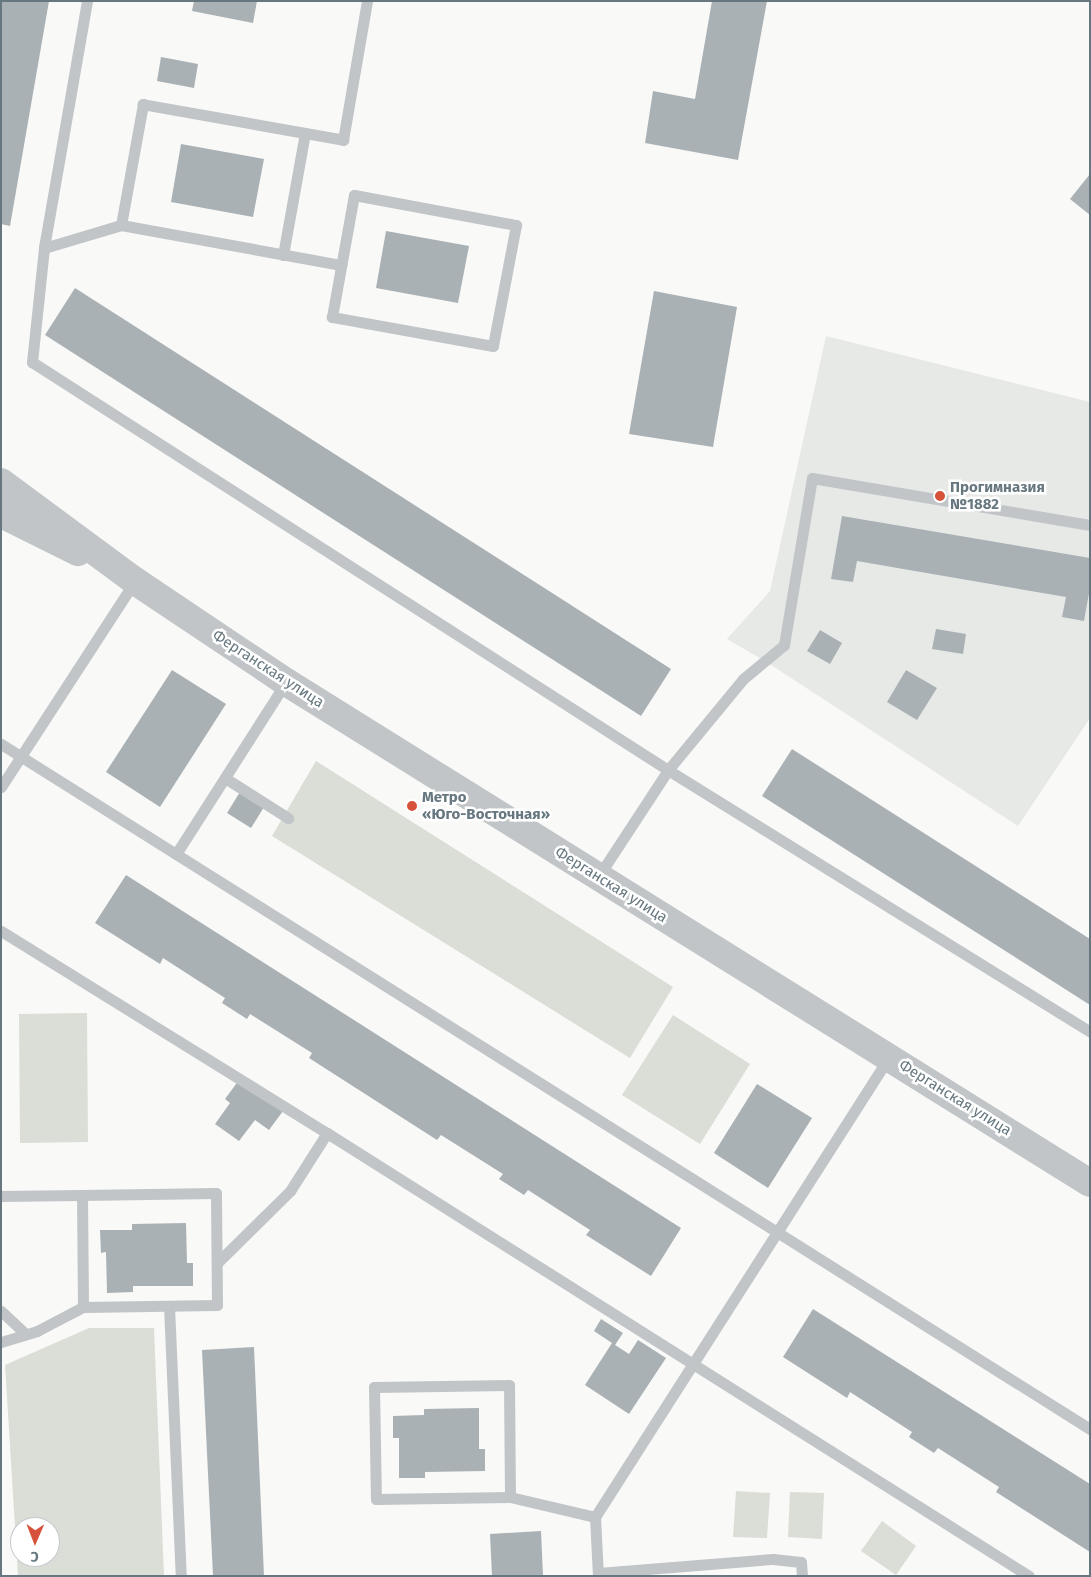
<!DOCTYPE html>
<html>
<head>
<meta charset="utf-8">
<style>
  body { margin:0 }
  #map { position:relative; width:1091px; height:1577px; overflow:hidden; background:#f9f9f7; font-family:"Fira Sans",sans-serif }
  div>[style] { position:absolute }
  .built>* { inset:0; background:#e7e9e7 }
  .green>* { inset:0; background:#daded6 }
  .building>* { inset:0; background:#a9b1b5 }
  .service>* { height:11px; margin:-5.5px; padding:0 5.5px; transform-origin:5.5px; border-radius:5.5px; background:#c1c5c8 }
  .tertiary>* { height:28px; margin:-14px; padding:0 14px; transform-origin:14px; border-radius:14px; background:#c1c5c8 }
  .dots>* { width:14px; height:14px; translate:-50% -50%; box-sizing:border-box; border:2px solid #fff; border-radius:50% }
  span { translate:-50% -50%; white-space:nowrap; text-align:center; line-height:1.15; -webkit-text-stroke:5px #fff; paint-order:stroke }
  .poi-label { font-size:15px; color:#66777f; font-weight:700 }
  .left { translate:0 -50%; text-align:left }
  .street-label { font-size:15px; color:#66777f }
  .frame { position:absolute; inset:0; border:2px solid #66777f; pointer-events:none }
  .north { position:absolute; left:10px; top:1517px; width:50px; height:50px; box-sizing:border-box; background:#fff; border:1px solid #c2c9cc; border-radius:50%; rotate:181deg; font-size:14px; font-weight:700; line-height:20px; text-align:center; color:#66777f }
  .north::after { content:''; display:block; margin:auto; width:18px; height:22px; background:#d6523a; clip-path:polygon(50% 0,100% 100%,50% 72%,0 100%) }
</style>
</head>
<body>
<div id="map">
  <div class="built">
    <i style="clip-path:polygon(826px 336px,1090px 402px,1090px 718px,1018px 826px,765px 661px,727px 639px,770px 591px)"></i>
  </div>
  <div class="green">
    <i style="clip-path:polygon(316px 761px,673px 987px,630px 1058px,272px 836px)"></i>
    <i style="clip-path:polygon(87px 1013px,88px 1142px,20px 1143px,19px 1014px)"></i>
    <i style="clip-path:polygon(673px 1015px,750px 1064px,700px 1144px,622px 1095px)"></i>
    <i style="clip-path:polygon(evenodd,89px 1328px,154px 1328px,164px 1576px,18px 1576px,5px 1365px,89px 1328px,20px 1527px,50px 1527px,50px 1557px,20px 1557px,20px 1527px)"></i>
    <i style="clip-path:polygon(736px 1491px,770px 1493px,767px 1538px,733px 1537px)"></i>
    <i style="clip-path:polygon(790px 1492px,824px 1493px,822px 1539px,788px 1537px)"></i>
    <i style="clip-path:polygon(882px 1521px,916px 1546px,896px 1575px,861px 1551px)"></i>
  </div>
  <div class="building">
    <i style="clip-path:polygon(1px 1px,49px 1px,10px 226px,1px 224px)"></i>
    <i style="clip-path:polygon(194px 1px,257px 1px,253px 23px,192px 11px)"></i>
    <i style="clip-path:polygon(712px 1px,767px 1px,738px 160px,645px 143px,653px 91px,695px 99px)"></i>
    <i style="clip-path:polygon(161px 57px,198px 64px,194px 88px,157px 81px)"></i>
    <i style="clip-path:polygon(181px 144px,264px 159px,253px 217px,171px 202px)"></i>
    <i style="clip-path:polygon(1090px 174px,1090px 215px,1070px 199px)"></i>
    <i style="clip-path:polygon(386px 231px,469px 246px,458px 303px,376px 288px)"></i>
    <i style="clip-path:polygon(75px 288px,671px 669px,641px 716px,45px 335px)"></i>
    <i style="clip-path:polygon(654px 291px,737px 307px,713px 447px,629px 434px)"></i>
    <i style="clip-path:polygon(842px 516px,1090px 558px,1090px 588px,1084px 621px,1062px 617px,1066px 597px,857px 561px,853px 582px,831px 579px)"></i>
    <i style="clip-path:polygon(936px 629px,966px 634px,963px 654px,932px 649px)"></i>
    <i style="clip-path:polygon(820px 630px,842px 643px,830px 664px,807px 651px)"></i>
    <i style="clip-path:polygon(172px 670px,226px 704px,160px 807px,106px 772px)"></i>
    <i style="clip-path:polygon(906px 670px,937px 688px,917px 720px,887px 702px)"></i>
    <i style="clip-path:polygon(792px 749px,1090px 939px,1090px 1005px,762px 796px)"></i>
    <i style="clip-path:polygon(240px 792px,264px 807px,251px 828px,227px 813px)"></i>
    <i style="clip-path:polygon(126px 875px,681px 1228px,651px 1276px,586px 1235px,590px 1230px,528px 1190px,524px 1195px,499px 1179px,503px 1174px,441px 1135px,437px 1140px,309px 1058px,312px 1053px,250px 1014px,247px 1019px,222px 1003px,225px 998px,163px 958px,160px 964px,95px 923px)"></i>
    <i style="clip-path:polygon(239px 1080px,283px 1111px,269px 1130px,255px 1120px,239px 1141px,215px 1124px,230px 1103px,225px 1099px)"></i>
    <i style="clip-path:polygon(757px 1084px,812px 1118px,768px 1188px,714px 1153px)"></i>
    <i style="clip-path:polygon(186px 1223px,187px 1263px,193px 1263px,193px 1286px,133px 1286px,133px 1292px,107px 1293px,106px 1252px,101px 1253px,100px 1230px,132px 1230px,132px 1224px)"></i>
    <i style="clip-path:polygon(813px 1309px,1090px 1484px,1090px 1552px,996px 1492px,999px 1487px,938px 1448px,934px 1453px,909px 1437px,912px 1432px,850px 1392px,847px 1398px,783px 1357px)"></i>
    <i style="clip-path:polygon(601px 1319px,623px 1333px,615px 1345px,629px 1354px,638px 1340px,666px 1358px,629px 1414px,585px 1385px,612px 1343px,594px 1331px)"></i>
    <i style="clip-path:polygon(254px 1347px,264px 1576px,213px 1576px,202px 1350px)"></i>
    <i style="clip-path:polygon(479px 1408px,479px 1449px,485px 1449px,485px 1471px,425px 1472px,425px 1478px,399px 1478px,399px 1438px,393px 1438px,393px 1416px,424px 1415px,424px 1409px)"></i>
    <i style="clip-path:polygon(541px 1531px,543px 1576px,492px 1576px,490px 1534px)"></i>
  </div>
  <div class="service">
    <i style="left:87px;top:1px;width:251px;rotate:99.9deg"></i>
    <i style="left:44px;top:248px;width:115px;rotate:96deg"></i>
    <i style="left:32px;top:362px;width:756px;rotate:32.68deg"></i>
    <i style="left:668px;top:770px;width:497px;rotate:31.8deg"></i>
    <i style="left:305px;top:133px;width:39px;rotate:10deg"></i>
    <i style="left:343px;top:140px;width:141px;rotate:-80.2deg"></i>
    <i style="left:354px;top:195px;width:165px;rotate:10.5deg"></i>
    <i style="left:516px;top:225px;width:123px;rotate:100.8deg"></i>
    <i style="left:493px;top:346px;width:164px;rotate:-169.8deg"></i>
    <i style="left:332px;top:317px;width:124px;rotate:-79.8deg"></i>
    <i style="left:44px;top:248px;width:80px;rotate:-16.6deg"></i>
    <i style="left:283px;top:255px;width:124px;rotate:-79.8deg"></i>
    <i style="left:305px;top:133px;width:165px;rotate:-169.9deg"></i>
    <i style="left:143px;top:104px;width:123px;rotate:100.3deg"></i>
    <i style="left:121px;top:225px;width:224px;rotate:10.3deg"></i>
    <i style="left:1px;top:744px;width:1287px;rotate:32.17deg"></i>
    <i style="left:225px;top:778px;width:75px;rotate:32.4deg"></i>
    <i style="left:1px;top:787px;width:246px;rotate:-57deg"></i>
    <i style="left:176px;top:854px;width:204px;rotate:-57.4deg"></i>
    <i style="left:598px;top:877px;width:128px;rotate:-56.8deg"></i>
    <i style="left:668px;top:770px;width:118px;rotate:-50.5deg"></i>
    <i style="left:743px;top:679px;width:53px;rotate:-39.7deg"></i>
    <i style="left:784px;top:645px;width:169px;rotate:-80.5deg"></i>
    <i style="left:812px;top:478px;width:282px;rotate:9.6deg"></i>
    <i style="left:1px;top:931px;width:384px;rotate:31.8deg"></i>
    <i style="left:327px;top:1133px;width:830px;rotate:32.25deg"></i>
    <i style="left:1px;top:1196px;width:81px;rotate:-0.7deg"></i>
    <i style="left:82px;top:1195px;width:134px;rotate:-0.9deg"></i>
    <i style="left:216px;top:1193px;width:112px;rotate:89.5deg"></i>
    <i style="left:217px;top:1305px;width:134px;rotate:179.1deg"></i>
    <i style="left:83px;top:1307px;width:112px;rotate:-90.5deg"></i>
    <i style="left:217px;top:1263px;width:103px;rotate:-44.6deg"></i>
    <i style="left:290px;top:1191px;width:69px;rotate:-57.5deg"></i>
    <i style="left:169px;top:1306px;width:270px;rotate:87.5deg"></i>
    <i style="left:1px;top:1311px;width:34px;rotate:43deg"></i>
    <i style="left:1px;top:1342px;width:38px;rotate:-17deg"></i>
    <i style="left:37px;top:1331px;width:52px;rotate:-27.6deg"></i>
    <i style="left:510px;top:1497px;width:112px;rotate:-90.5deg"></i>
    <i style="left:509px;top:1385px;width:135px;rotate:179.2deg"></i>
    <i style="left:374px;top:1387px;width:112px;rotate:89deg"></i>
    <i style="left:376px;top:1499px;width:134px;rotate:-0.9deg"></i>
    <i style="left:510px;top:1497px;width:87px;rotate:13.2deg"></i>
    <i style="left:598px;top:1573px;width:176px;rotate:-4.6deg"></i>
    <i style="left:773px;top:1559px;width:28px;rotate:6deg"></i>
    <i style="left:801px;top:1562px;width:14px;rotate:86deg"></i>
    <i style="left:598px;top:1576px;width:59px;rotate:-92.9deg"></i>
    <i style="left:595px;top:1517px;width:546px;rotate:-57.42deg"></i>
  </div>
  <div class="tertiary">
    <i style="left:1px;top:482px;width:167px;rotate:36.5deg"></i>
    <i style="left:135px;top:581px;width:182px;rotate:33.8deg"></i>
    <i style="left:286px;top:682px;width:947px;rotate:31.93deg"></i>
    <i style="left:1px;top:514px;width:86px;rotate:26.3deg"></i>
  </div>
  <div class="dots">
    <i style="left:940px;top:496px;background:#d6523a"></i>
    <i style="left:412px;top:806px;background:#d6523a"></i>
  </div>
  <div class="poi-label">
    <span class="left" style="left:950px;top:496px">Прогимназия<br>№1882</span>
    <span class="left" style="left:422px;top:806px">Метро<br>«Юго-Восточная»</span>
  </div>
  <div class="street-label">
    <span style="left:268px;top:669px;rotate:33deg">Ферганская улица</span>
    <span style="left:611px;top:885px;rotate:32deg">Ферганская улица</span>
    <span style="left:955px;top:1098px;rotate:32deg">Ферганская улица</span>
  </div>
  <div class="frame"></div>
  <div class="north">С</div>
</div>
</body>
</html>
